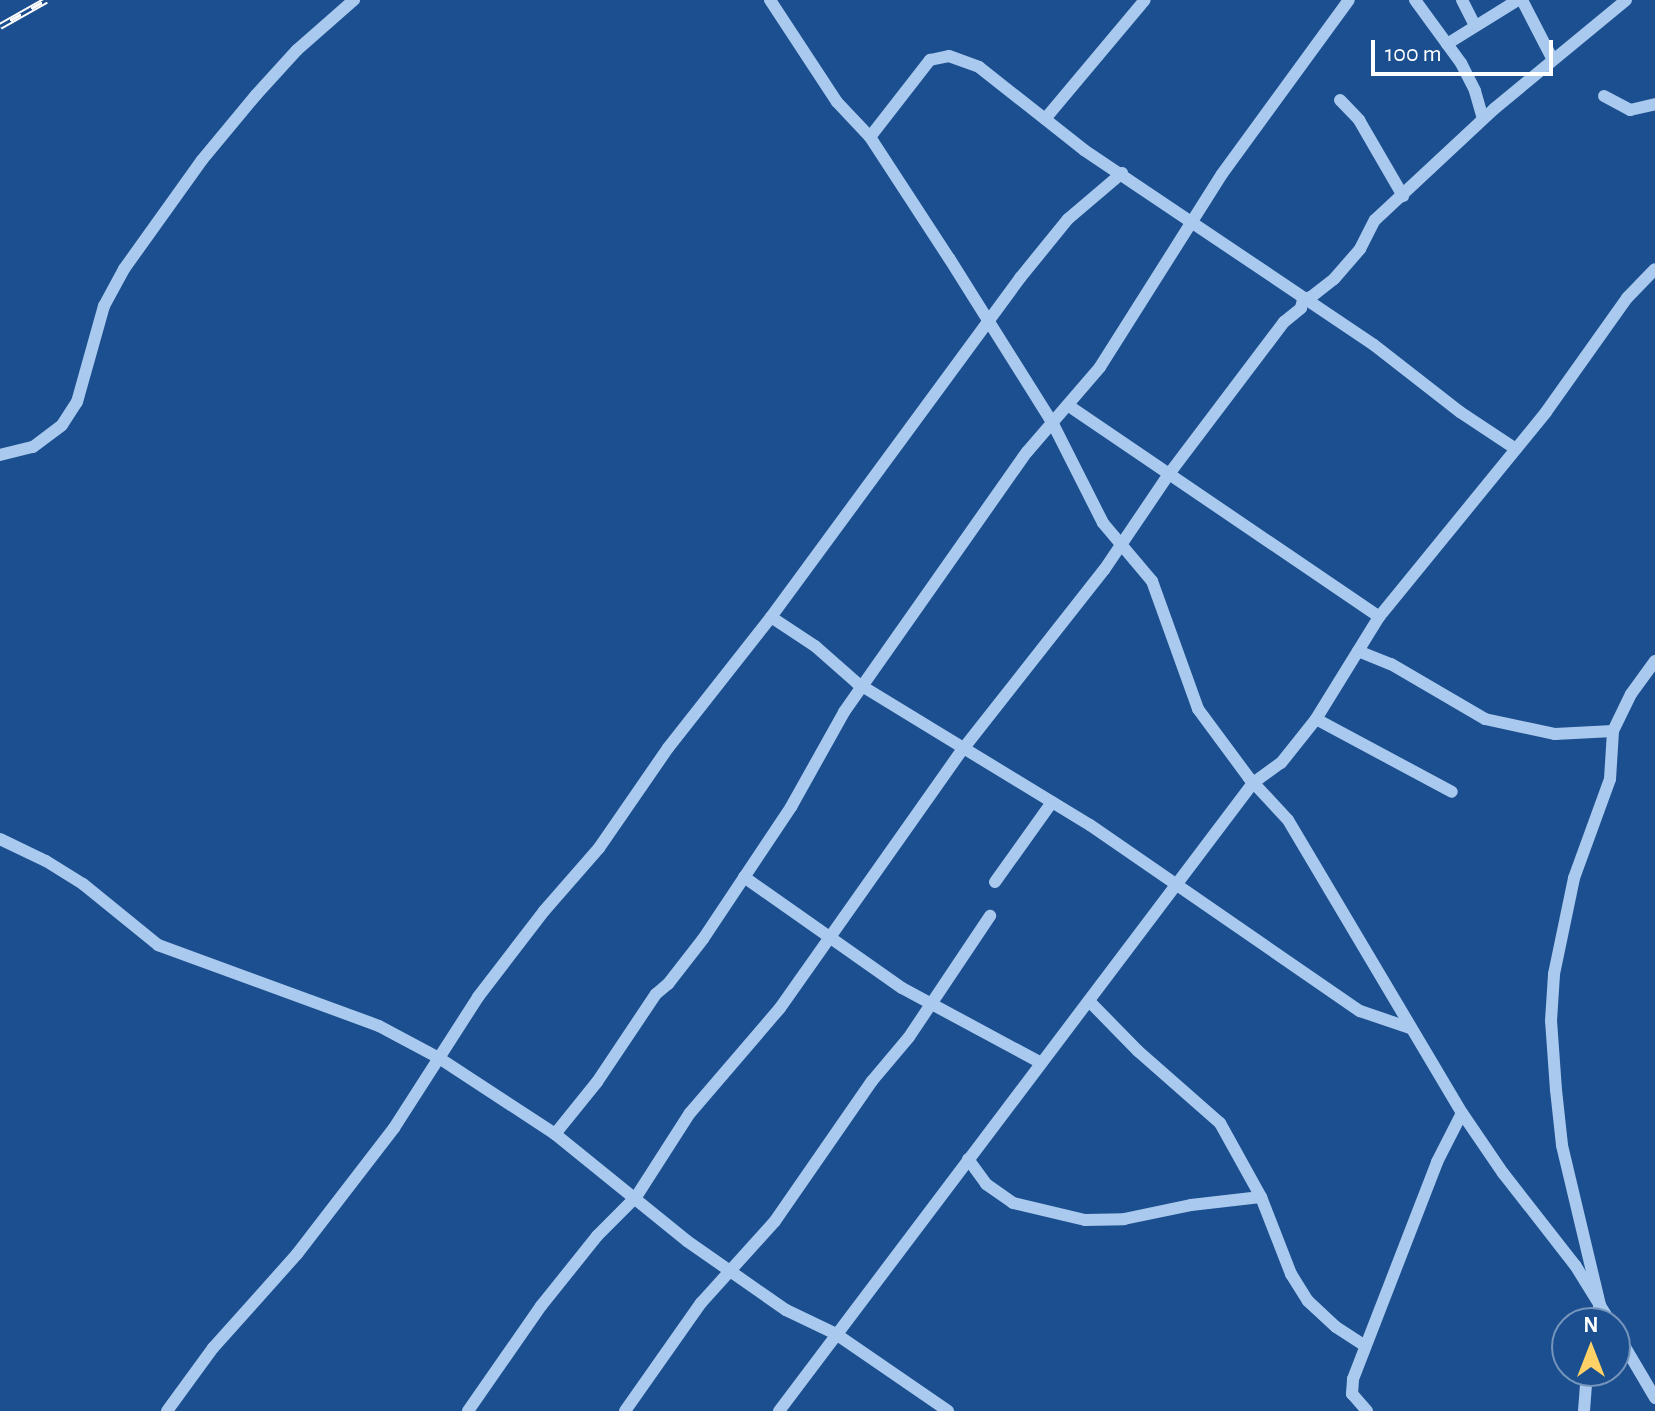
<!DOCTYPE html>
<html>
<head>
<meta charset="utf-8">
<style>
  body { margin:0 }
  #map { position:relative; width:1655px; height:1411px; overflow:hidden; background:#1b4f8f; font-family:"Alegreya Sans",sans-serif }
  div>[style] { position:absolute }
  .minor>* { height:12px; margin:-6px; padding:0 6px; transform-origin:6px; border-radius:6px; background:#a9c9ee }
  .rail>* { height:7px; margin-top:-3.5px; transform-origin:0; background:repeating-linear-gradient(90deg,#1b4f8f 0 12px,#fff 0 24px); box-sizing:border-box; border-block:2px solid #fff }
  span { translate:-50% -50%; white-space:nowrap; text-align:center; line-height:1.15; -webkit-text-stroke:6px #1b4f8f; paint-order:stroke }
  .north { position:absolute; left:1551px; top:1307px; width:80px; height:80px; box-sizing:border-box; background:#1b4f8f; border:2px solid #7695bc; border-radius:50%; rotate:0deg; font-size:22px; font-weight:700; line-height:32px; text-align:center; color:#fff }
  .north::after { content:''; display:block; margin:auto; width:28px; height:36px; background:#ffd166; clip-path:polygon(50% 0,100% 100%,50% 72%,0 100%) }
  .scale { position:absolute; left:1371px; top:40px; width:182px; height:36px; box-sizing:border-box; border:4px solid #fff; border-top:0; padding-left:10px; font-size:24px; line-height:28px; white-space:nowrap; color:#fff; -webkit-text-stroke:6px #1b4f8f; paint-order:stroke }
</style>
</head>
<body>
<div id="map">
  <div class="minor">
    <i style="left:770px;top:0;width:122px;rotate:56.7deg"></i>
    <i style="left:837px;top:102px;width:48px;rotate:46.7deg"></i>
    <i style="left:870px;top:137px;width:145px;rotate:56.9deg"></i>
    <i style="left:949px;top:258px;width:196px;rotate:57.9deg"></i>
    <i style="left:1053px;top:424px;width:111px;rotate:63.2deg"></i>
    <i style="left:1103px;top:523px;width:76px;rotate:49.8deg"></i>
    <i style="left:1152px;top:581px;width:136px;rotate:70.2deg"></i>
    <i style="left:1198px;top:709px;width:86px;rotate:53.5deg"></i>
    <i style="left:1249px;top:778px;width:57px;rotate:47.1deg"></i>
    <i style="left:1288px;top:820px;width:341px;rotate:59.3deg"></i>
    <i style="left:1462px;top:1113px;width:73px;rotate:55.7deg"></i>
    <i style="left:1503px;top:1173px;width:117px;rotate:52deg"></i>
    <i style="left:1575px;top:1265px;width:68px;rotate:58.2deg"></i>
    <i style="left:1415px;top:0;width:78px;rotate:53.9deg"></i>
    <i style="left:1461px;top:63px;width:31px;rotate:63deg"></i>
    <i style="left:1475px;top:91px;width:29px;rotate:74deg"></i>
    <i style="left:1462px;top:0;width:28px;rotate:63deg"></i>
    <i style="left:1522px;top:0;width:65px;rotate:62.7deg"></i>
    <i style="left:1447px;top:44px;width:84px;rotate:-31.8deg"></i>
    <i style="left:1604px;top:96px;width:30px;rotate:28deg"></i>
    <i style="left:1630px;top:110px;width:26px;rotate:-13deg"></i>
    <i style="left:1340px;top:100px;width:28px;rotate:46deg"></i>
    <i style="left:1359px;top:120px;width:88px;rotate:59.9deg"></i>
    <i style="left:1045px;top:119px;width:155px;rotate:-50deg"></i>
    <i style="left:870px;top:137px;width:98px;rotate:-52.1deg"></i>
    <i style="left:930px;top:60px;width:19px;rotate:-12deg"></i>
    <i style="left:949px;top:56px;width:32px;rotate:20deg"></i>
    <i style="left:979px;top:67px;width:134px;rotate:38.3deg"></i>
    <i style="left:1084px;top:150px;width:349px;rotate:33.9deg"></i>
    <i style="left:1374px;top:345px;width:109px;rotate:37.9deg"></i>
    <i style="left:1460px;top:412px;width:67px;rotate:33.5deg"></i>
    <i style="left:1069px;top:406px;width:375px;rotate:34.2deg"></i>
    <i style="left:0;top:455px;width:34px;rotate:-14deg"></i>
    <i style="left:33px;top:447px;width:36px;rotate:-37deg"></i>
    <i style="left:62px;top:425px;width:27px;rotate:-57deg"></i>
    <i style="left:77px;top:402px;width:100px;rotate:-74.3deg"></i>
    <i style="left:104px;top:306px;width:42px;rotate:-61.6deg"></i>
    <i style="left:124px;top:269px;width:134px;rotate:-54.4deg"></i>
    <i style="left:202px;top:160px;width:85px;rotate:-50.3deg"></i>
    <i style="left:256px;top:95px;width:61px;rotate:-47.7deg"></i>
    <i style="left:297px;top:50px;width:76px;rotate:-41.3deg"></i>
    <i style="left:771px;top:617px;width:53px;rotate:33.4deg"></i>
    <i style="left:815px;top:646px;width:56px;rotate:41.4deg"></i>
    <i style="left:857px;top:683px;width:273px;rotate:31.4deg"></i>
    <i style="left:1090px;top:825px;width:328px;rotate:34.6deg"></i>
    <i style="left:1360px;top:1011px;width:53px;rotate:18.8deg"></i>
    <i style="left:1358px;top:651px;width:35px;rotate:22deg"></i>
    <i style="left:1391px;top:664px;width:109px;rotate:30.3deg"></i>
    <i style="left:1485px;top:719px;width:72px;rotate:12.1deg"></i>
    <i style="left:1555px;top:734px;width:58px;rotate:-3deg"></i>
    <i style="left:1316px;top:719px;width:154px;rotate:28.2deg"></i>
    <i style="left:0;top:839px;width:51px;rotate:25.6deg"></i>
    <i style="left:46px;top:861px;width:44px;rotate:31.9deg"></i>
    <i style="left:83px;top:884px;width:97px;rotate:39.1deg"></i>
    <i style="left:158px;top:945px;width:235px;rotate:20.1deg"></i>
    <i style="left:379px;top:1026px;width:68px;rotate:28.1deg"></i>
    <i style="left:439px;top:1058px;width:139px;rotate:33.2deg"></i>
    <i style="left:555px;top:1134px;width:170px;rotate:39deg"></i>
    <i style="left:687px;top:1241px;width:121px;rotate:34.9deg"></i>
    <i style="left:786px;top:1310px;width:55px;rotate:25.6deg"></i>
    <i style="left:836px;top:1334px;width:136px;rotate:34.5deg"></i>
    <i style="left:744px;top:877px;width:193px;rotate:35.1deg"></i>
    <i style="left:902px;top:988px;width:158px;rotate:28.3deg"></i>
    <i style="left:995px;top:882px;width:98px;rotate:-54.5deg"></i>
    <i style="left:1089px;top:1001px;width:70px;rotate:45.6deg"></i>
    <i style="left:1138px;top:1051px;width:109px;rotate:41.3deg"></i>
    <i style="left:1220px;top:1123px;width:85px;rotate:61deg"></i>
    <i style="left:1261px;top:1197px;width:83px;rotate:68.7deg"></i>
    <i style="left:1291px;top:1274px;width:32px;rotate:58deg"></i>
    <i style="left:1308px;top:1301px;width:38px;rotate:43deg"></i>
    <i style="left:1336px;top:1327px;width:33px;rotate:33deg"></i>
    <i style="left:555px;top:1134px;width:67px;rotate:-51.1deg"></i>
    <i style="left:597px;top:1082px;width:106px;rotate:-56.2deg"></i>
    <i style="left:656px;top:994px;width:16px;rotate:-40deg"></i>
    <i style="left:668px;top:984px;width:57px;rotate:-52.1deg"></i>
    <i style="left:703px;top:939px;width:159px;rotate:-56.3deg"></i>
    <i style="left:791px;top:807px;width:109px;rotate:-60.8deg"></i>
    <i style="left:844px;top:712px;width:318px;rotate:-54.9deg"></i>
    <i style="left:1027px;top:452px;width:112px;rotate:-49.3deg"></i>
    <i style="left:1100px;top:367px;width:228px;rotate:-57.7deg"></i>
    <i style="left:1222px;top:174px;width:215px;rotate:-53.9deg"></i>
    <i style="left:968px;top:1159px;width:31px;rotate:54deg"></i>
    <i style="left:986px;top:1184px;width:33px;rotate:35deg"></i>
    <i style="left:1013px;top:1203px;width:74px;rotate:13.3deg"></i>
    <i style="left:1085px;top:1220px;width:39px;rotate:-1deg"></i>
    <i style="left:1124px;top:1219px;width:68px;rotate:-11.8deg"></i>
    <i style="left:1191px;top:1205px;width:70px;rotate:-6.5deg"></i>
    <i style="left:1594px;top:1323px;width:19px;rotate:-72deg"></i>
    <i style="left:1600px;top:1305px;width:164px;rotate:-103.4deg"></i>
    <i style="left:1562px;top:1145px;width:55px;rotate:-96.2deg"></i>
    <i style="left:1556px;top:1090px;width:69px;rotate:-94.1deg"></i>
    <i style="left:1551px;top:1021px;width:47px;rotate:-86.3deg"></i>
    <i style="left:1554px;top:974px;width:98px;rotate:-78.2deg"></i>
    <i style="left:1574px;top:878px;width:105px;rotate:-70deg"></i>
    <i style="left:1610px;top:779px;width:48px;rotate:-86.4deg"></i>
    <i style="left:1613px;top:731px;width:41px;rotate:-64.1deg"></i>
    <i style="left:1631px;top:694px;width:41px;rotate:-54deg"></i>
    <i style="left:1615px;top:1330px;width:79px;rotate:59.5deg"></i>
    <i style="left:167px;top:1411px;width:78px;rotate:-53.9deg"></i>
    <i style="left:213px;top:1348px;width:126px;rotate:-48.2deg"></i>
    <i style="left:297px;top:1254px;width:159px;rotate:-52.4deg"></i>
    <i style="left:394px;top:1128px;width:156px;rotate:-57.3deg"></i>
    <i style="left:478px;top:997px;width:108px;rotate:-52.5deg"></i>
    <i style="left:544px;top:911px;width:84px;rotate:-48.9deg"></i>
    <i style="left:599px;top:848px;width:121px;rotate:-55.4deg"></i>
    <i style="left:668px;top:748px;width:167px;rotate:-51.8deg"></i>
    <i style="left:771px;top:617px;width:421px;rotate:-53.7deg"></i>
    <i style="left:1020px;top:278px;width:76px;rotate:-50.9deg"></i>
    <i style="left:1068px;top:219px;width:71px;rotate:-40.4deg"></i>
    <i style="left:468px;top:1411px;width:128px;rotate:-55.2deg"></i>
    <i style="left:541px;top:1306px;width:90px;rotate:-51.3deg"></i>
    <i style="left:597px;top:1236px;width:55px;rotate:-45deg"></i>
    <i style="left:636px;top:1197px;width:100px;rotate:-57.3deg"></i>
    <i style="left:690px;top:1113px;width:138px;rotate:-49.4deg"></i>
    <i style="left:780px;top:1008px;width:317px;rotate:-54.8deg"></i>
    <i style="left:963px;top:749px;width:228px;rotate:-51.8deg"></i>
    <i style="left:1104px;top:570px;width:116px;rotate:-55.9deg"></i>
    <i style="left:1169px;top:474px;width:191px;rotate:-52.9deg"></i>
    <i style="left:1284px;top:322px;width:22px;rotate:-39deg"></i>
    <i style="left:1301px;top:308px;width:9px;rotate:-77deg"></i>
    <i style="left:1303px;top:299px;width:8px;rotate:-14deg"></i>
    <i style="left:1311px;top:297px;width:29px;rotate:-38deg"></i>
    <i style="left:1334px;top:279px;width:40px;rotate:-49deg"></i>
    <i style="left:1360px;top:249px;width:33px;rotate:-63deg"></i>
    <i style="left:1375px;top:220px;width:163px;rotate:-43deg"></i>
    <i style="left:1494px;top:109px;width:171px;rotate:-39.5deg"></i>
    <i style="left:625px;top:1411px;width:132px;rotate:-54.9deg"></i>
    <i style="left:701px;top:1303px;width:110px;rotate:-47.9deg"></i>
    <i style="left:775px;top:1221px;width:170px;rotate:-55.3deg"></i>
    <i style="left:872px;top:1081px;width:57px;rotate:-49.9deg"></i>
    <i style="left:909px;top:1037px;width:146px;rotate:-56.2deg"></i>
    <i style="left:779px;top:1411px;width:787px;rotate:-52.96deg"></i>
    <i style="left:1253px;top:783px;width:34px;rotate:-36deg"></i>
    <i style="left:1281px;top:763px;width:56px;rotate:-51.5deg"></i>
    <i style="left:1316px;top:719px;width:120px;rotate:-58.3deg"></i>
    <i style="left:1379px;top:617px;width:264px;rotate:-50.8deg"></i>
    <i style="left:1546px;top:412px;width:140px;rotate:-54.6deg"></i>
    <i style="left:1627px;top:298px;width:40px;rotate:-46deg"></i>
    <i style="left:1367px;top:1411px;width:23px;rotate:-131deg"></i>
    <i style="left:1352px;top:1394px;width:15px;rotate:-86deg"></i>
    <i style="left:1353px;top:1379px;width:233px;rotate:-68.8deg"></i>
    <i style="left:1437px;top:1162px;width:55px;rotate:-63deg"></i>
    <i style="left:1584px;top:1411px;width:40px;rotate:-85.7deg"></i>
  </div>
  <div class="rail">
    <i style="left:0;top:26px;width:53px;rotate:-29.5deg"></i>
  </div>
  <div class="north">N</div>
  <div class="scale">100 m</div>
</div>
</body>
</html>
